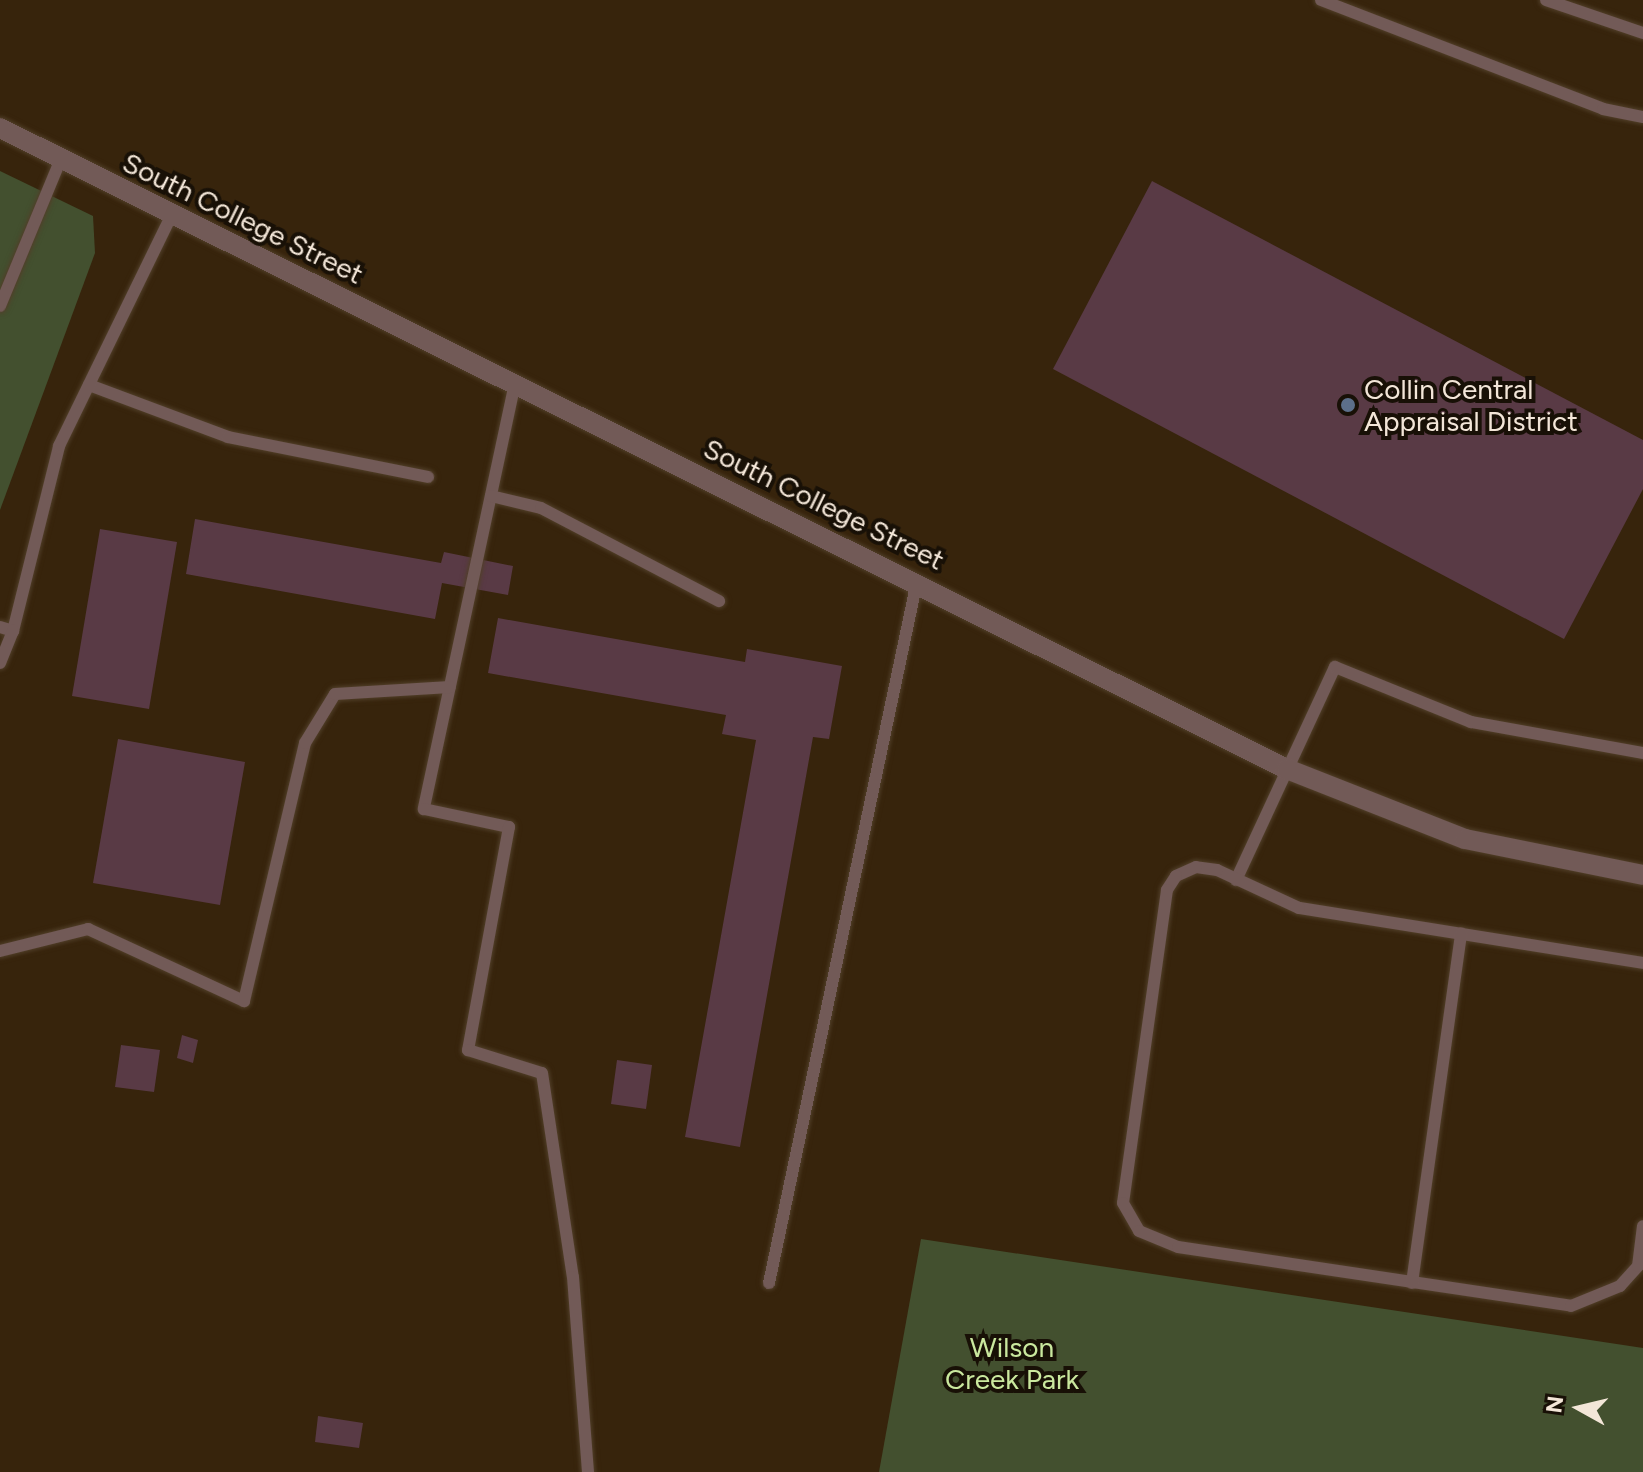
<!DOCTYPE html>
<html>
<head>
<meta charset="utf-8">
<style>
  body { margin:0 }
  #map { position:relative; width:1643px; height:1472px; overflow:hidden; background:#37240c; font-family:Figtree,sans-serif }
  div>[style] { position:absolute }
  .green>* { inset:0; background:#43502f }
  .building>* { inset:0; background:#593a45 }
  .roads { filter:drop-shadow(0 0 2px #513f29) drop-shadow(0 0 2px #513f29) }
  .service>* { height:12px; margin:-6px; padding:0 6px; transform-origin:6px; border-radius:6px; background:#725a57 }
  .minor>* { height:20px; margin:-10px; padding:0 10px; transform-origin:10px; border-radius:10px; background:#725a57 }
  .dots>* { width:22px; height:22px; translate:-50% -50%; box-sizing:border-box; border:4px solid #181006; border-radius:50% }
  span { translate:-50% -50%; white-space:nowrap; text-align:center; line-height:1.15; -webkit-text-stroke:8px #181006; paint-order:stroke }
  .street-label { font-size:28px; color:#f3e6d8 }
  .poi-label { font-size:28px; color:#f3e6d8 }
  .left { translate:0 -50%; text-align:left }
  .park-label { font-size:28px; color:#cae89e }
  .north { position:absolute; left:1539px; top:1368px; width:80px; height:80px; -webkit-text-stroke:6px #181006; paint-order:stroke; rotate:278deg; font-size:22px; font-weight:700; line-height:32px; text-align:center; color:#f3e6d8 }
  .north::after { content:''; display:block; margin:auto; width:28px; height:36px; background:#f3e6d8; clip-path:polygon(50% 0,100% 100%,50% 72%,0 100%) }
</style>
</head>
<body>
<div id="map">
  <div class="green">
    <i style="clip-path:polygon(0 171px,93px 216px,95px 253px,0 510px)"></i>
    <i style="clip-path:polygon(921px 1239px,1643px 1348px,1643px 1472px,879px 1472px)"></i>
  </div>
  <div class="building">
    <i style="clip-path:polygon(1152px 181px,1643px 440px,1643px 489px,1564px 639px,1053px 369px)"></i>
    <i style="clip-path:polygon(195px 519px,441px 563px,444px 552px,513px 566px,508px 595px,442px 583px,435px 619px,186px 574px)"></i>
    <i style="clip-path:polygon(100px 529px,177px 542px,149px 709px,72px 696px)"></i>
    <i style="clip-path:polygon(498px 618px,745px 662px,747px 649px,842px 666px,829px 739px,813px 737px,740px 1147px,685px 1137px,756px 740px,722px 734px,726px 715px,488px 673px)"></i>
    <i style="clip-path:polygon(118px 739px,245px 762px,220px 905px,93px 883px)"></i>
    <i style="clip-path:polygon(182px 1035px,198px 1040px,193px 1063px,177px 1058px)"></i>
    <i style="clip-path:polygon(121px 1045px,160px 1050px,154px 1092px,115px 1087px)"></i>
    <i style="clip-path:polygon(617px 1060px,652px 1065px,646px 1109px,611px 1104px)"></i>
    <i style="clip-path:polygon(318px 1416px,363px 1423px,359px 1448px,315px 1442px)"></i>
  </div>
  <div class="roads">
    <div class="service">
      <i style="left:1321px;top:0;width:302px;rotate:21.1deg"></i>
      <i style="left:1603px;top:109px;width:41px;rotate:11.3deg"></i>
      <i style="left:1546px;top:0;width:102px;rotate:18.8deg"></i>
      <i style="left:0;top:306px;width:159px;rotate:-67.5deg"></i>
      <i style="left:515px;top:383px;width:436px;rotate:102.1deg"></i>
      <i style="left:424px;top:809px;width:87px;rotate:12deg"></i>
      <i style="left:509px;top:827px;width:227px;rotate:100.4deg"></i>
      <i style="left:468px;top:1050px;width:77px;rotate:17.3deg"></i>
      <i style="left:542px;top:1073px;width:206px;rotate:81.4deg"></i>
      <i style="left:573px;top:1277px;width:196px;rotate:85.6deg"></i>
      <i style="left:89px;top:385px;width:148px;rotate:20.5deg"></i>
      <i style="left:228px;top:437px;width:204px;rotate:11.3deg"></i>
      <i style="left:491px;top:496px;width:51px;rotate:13.5deg"></i>
      <i style="left:541px;top:508px;width:201px;rotate:27.6deg"></i>
      <i style="left:0;top:627px;width:14px;rotate:17deg"></i>
      <i style="left:13px;top:631px;width:191px;rotate:-76deg"></i>
      <i style="left:59px;top:446px;width:258px;rotate:-64deg"></i>
      <i style="left:0;top:663px;width:35px;rotate:-68deg"></i>
      <i style="left:1236px;top:880px;width:235px;rotate:-65.1deg"></i>
      <i style="left:1335px;top:667px;width:147px;rotate:22deg"></i>
      <i style="left:1471px;top:722px;width:175px;rotate:10.2deg"></i>
      <i style="left:0;top:951px;width:91px;rotate:-14deg"></i>
      <i style="left:88px;top:929px;width:172px;rotate:24.8deg"></i>
      <i style="left:244px;top:1001px;width:265px;rotate:-76.7deg"></i>
      <i style="left:305px;top:743px;width:57px;rotate:-58.5deg"></i>
      <i style="left:335px;top:694px;width:115px;rotate:-3.5deg"></i>
      <i style="left:1643px;top:963px;width:348px;rotate:-170.9deg"></i>
      <i style="left:1299px;top:908px;width:90px;rotate:-155.1deg"></i>
      <i style="left:1217px;top:870px;width:21px;rotate:-172deg"></i>
      <i style="left:1196px;top:867px;width:22px;rotate:156deg"></i>
      <i style="left:1176px;top:876px;width:17px;rotate:123deg"></i>
      <i style="left:1167px;top:890px;width:316px;rotate:98deg"></i>
      <i style="left:1123px;top:1203px;width:32px;rotate:60deg"></i>
      <i style="left:1139px;top:1231px;width:42px;rotate:22.3deg"></i>
      <i style="left:1178px;top:1247px;width:397px;rotate:8.5deg"></i>
      <i style="left:1571px;top:1306px;width:53px;rotate:-22.2deg"></i>
      <i style="left:1620px;top:1286px;width:27px;rotate:-48deg"></i>
      <i style="left:1638px;top:1266px;width:40px;rotate:-82.9deg"></i>
      <i style="left:769px;top:1283px;width:717px;rotate:-78.09deg"></i>
      <i style="left:1412px;top:1283px;width:353px;rotate:-82deg"></i>
    </div>
    <div class="minor">
      <i style="left:0;top:128px;width:1438px;rotate:26.48deg"></i>
      <i style="left:1287px;top:769px;width:191px;rotate:21.5deg"></i>
      <i style="left:1465px;top:839px;width:182px;rotate:11.4deg"></i>
    </div>
  </div>
  <div class="dots">
    <i style="left:1348px;top:405px;background:#5c6f8a"></i>
  </div>
  <div class="street-label">
    <span style="left:243px;top:218px;rotate:26deg">South College Street</span>
    <span style="left:824px;top:504px;rotate:26deg">South College Street</span>
  </div>
  <div class="poi-label">
    <span class="left" style="left:1364px;top:405px">Collin Central<br>Appraisal District</span>
  </div>
  <div class="park-label">
    <span style="left:1012px;top:1363px">Wilson<br>Creek Park</span>
  </div>
  <div class="north">N</div>
</div>
</body>
</html>
